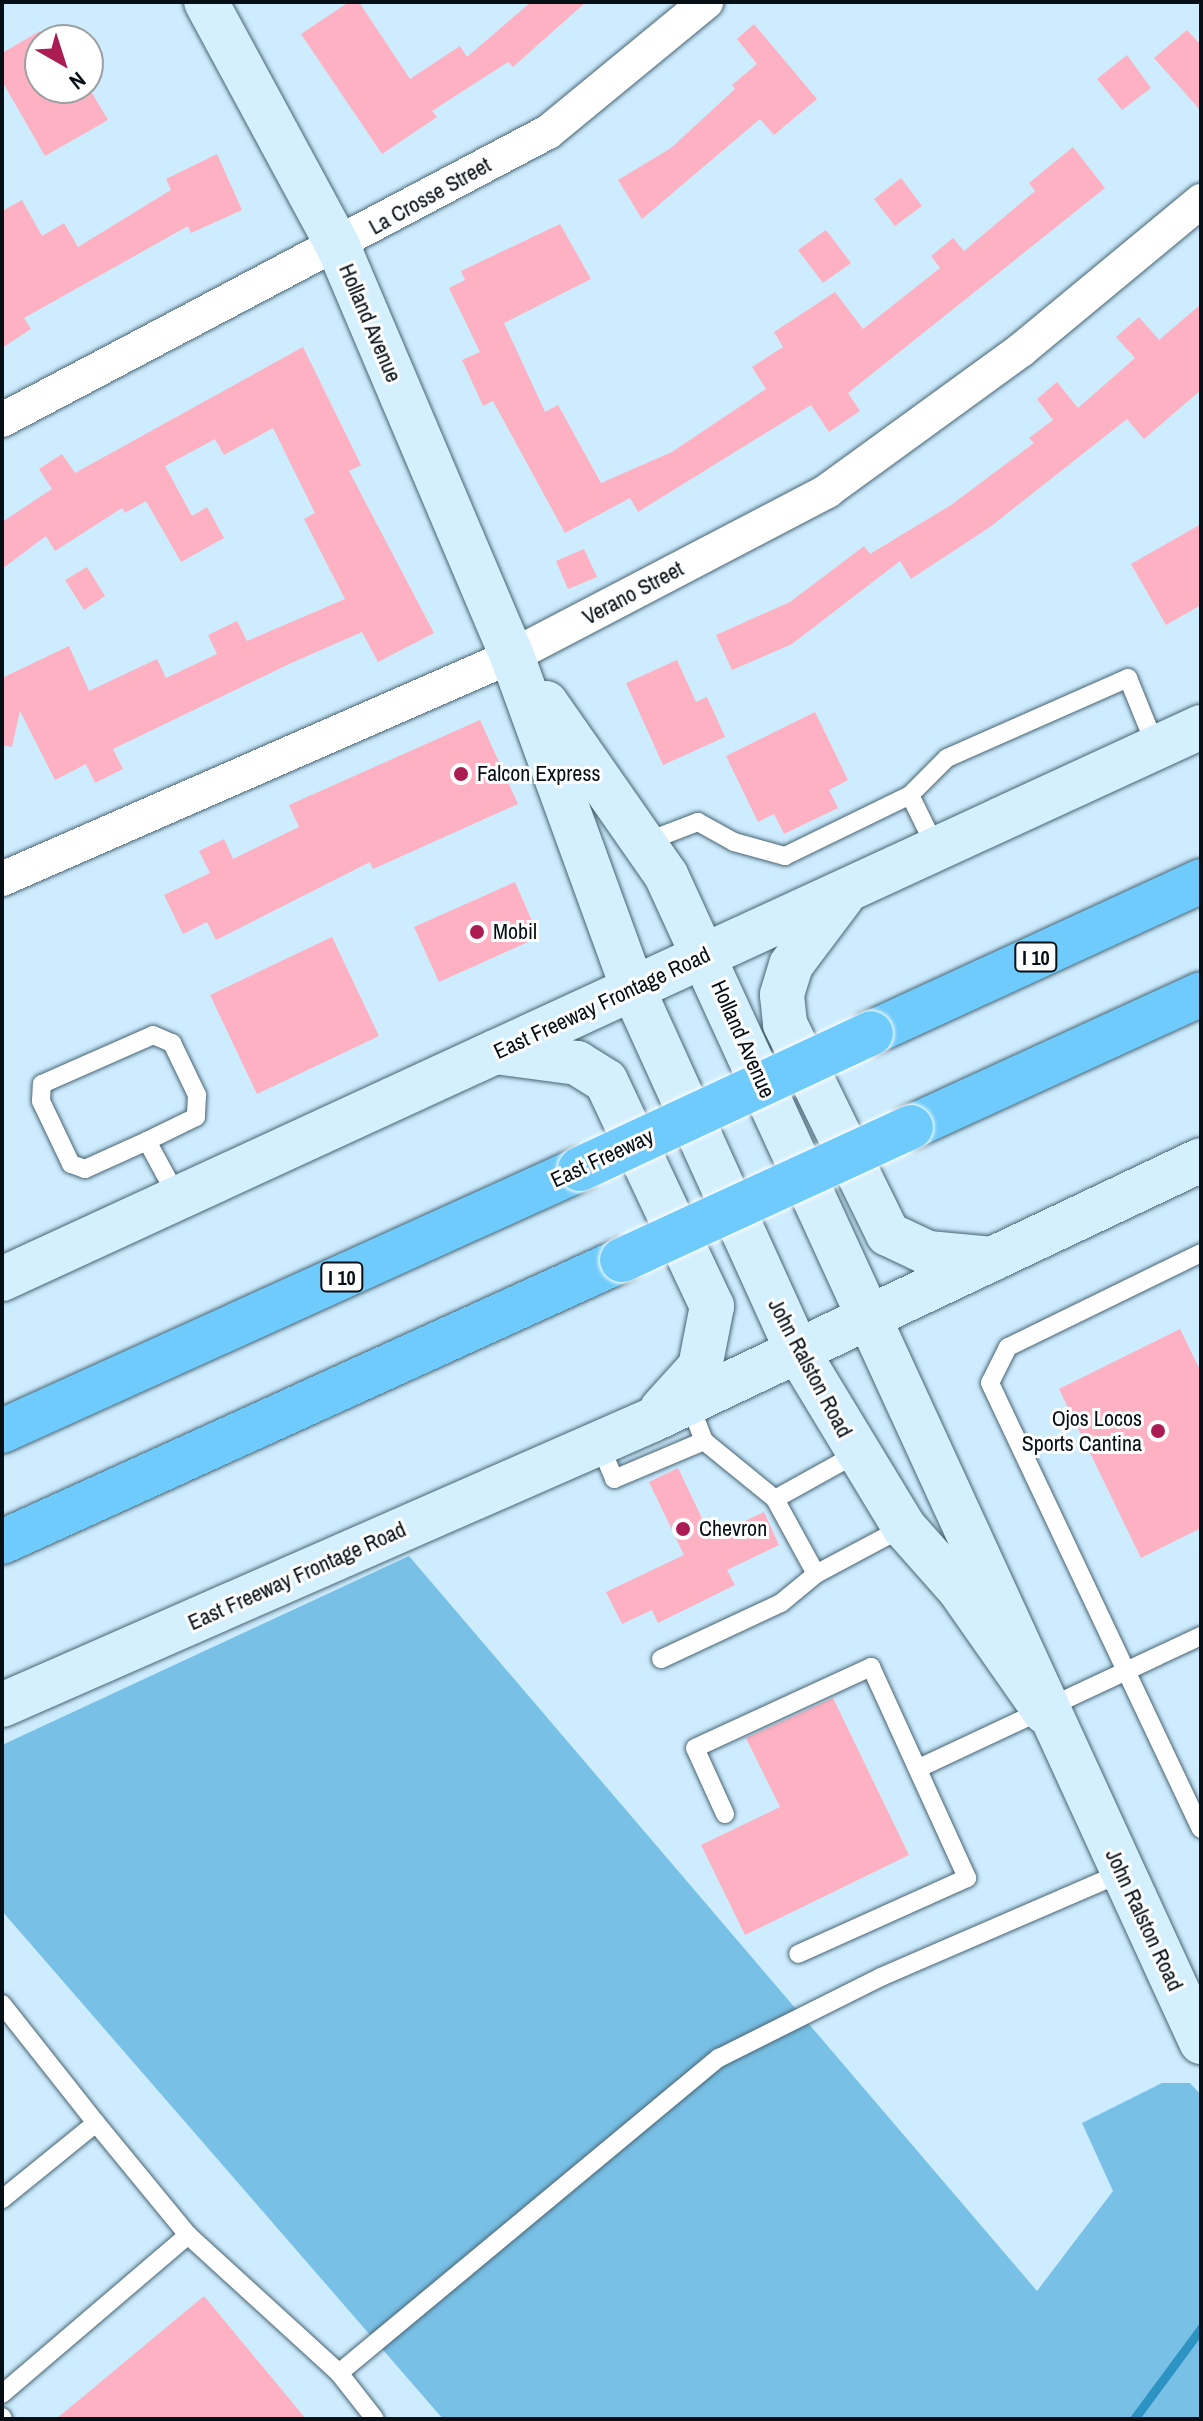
<!DOCTYPE html>
<html>
<head>
<meta charset="utf-8">
<style>
  body { margin:0 }
  #map { position:relative; width:1203px; height:2421px; overflow:hidden; background:#cdecfe; font-family:"Archivo Narrow",sans-serif }
  div>[style] { position:absolute }
  .green>* { inset:0; background:#79c0e6 }
  .stream>* { height:9px; margin:-4.5px; padding:0 4.5px; transform-origin:4.5px; border-radius:4.5px; background:#2c93c2 }
  .building>* { inset:0; background:#fdb1c2 }
  .roads { filter:drop-shadow(0 0 2px #486473) drop-shadow(0 0 2px #486473) }
  .lane>* { height:18px; margin:-9px; padding:0 9px; transform-origin:9px; border-radius:9px; background:#fff }
  .street>* { height:34px; margin:-17px; padding:0 17px; transform-origin:17px; border-radius:17px; background:#fff }
  .secondary>* { height:44px; margin:-22px; padding:0 22px; transform-origin:22px; border-radius:22px; background:#d4effe }
  .highway>* { height:44px; margin:-22px; padding:0 22px; transform-origin:22px; border-radius:22px; background:#6ecbfb }
  .bridges { filter:drop-shadow(0 0 2px #fff) drop-shadow(0 0 2px #fff) }
  .highway-bridge>* { height:44px; margin:-22px; padding:0 22px; transform-origin:22px; border-radius:22px; background:#6ecbfb }
  .dots>* { width:22px; height:22px; translate:-50% -50%; box-sizing:border-box; border:4px solid #fff; border-radius:50% }
  span { translate:-50% -50%; white-space:nowrap; text-align:center; line-height:1.15; -webkit-text-stroke:6px #fff; paint-order:stroke }
  .shield-label span { padding:2px 6px; background:#fff; border:2px solid; border-radius:6px; -webkit-text-stroke-width:0 }
  .shield-label { font-size:20px; color:#050f15; font-weight:700 }
  .street-label { font-size:22px; color:#050f15 }
  .poi-label { font-size:22px; color:#050f15 }
  .left { translate:0 -50%; text-align:left }
  .right { translate:-100% -50%; text-align:right }
  .frame { position:absolute; inset:0; border:4px solid #050f15; pointer-events:none }
  .north { position:absolute; left:24px; top:24px; width:80px; height:80px; box-sizing:border-box; background:#fff; border:2px solid #9b9fa1; border-radius:50%; rotate:141deg; font-size:22px; font-weight:700; line-height:32px; text-align:center; color:#050f15 }
  .north::after { content:''; display:block; margin:auto; width:28px; height:36px; background:#ac1c54; clip-path:polygon(50% 0,100% 100%,50% 72%,0 100%) }
</style>
</head>
<body>
<div id="map">
  <div class="green">
    <i style="clip-path:polygon(409px 1556px,1037px 2291px,1113px 2191px,1082px 2123px,1162px 2083px,1190px 2083px,1201px 2095px,1201px 2419px,443px 2419px,2px 1911px,2px 1745px)"></i>
  </div>
  <div class="stream">
    <i style="left:1134px;top:2419px;width:113px;rotate:-53.6deg"></i>
  </div>
  <div class="building">
    <i style="clip-path:polygon(349px 2px,359px 2px,410px 79px,460px 46px,467px 57px,531px 2px,586px 2px,513px 67px,508px 62px,432px 111px,437px 117px,382px 154px,301px 34px)"></i>
    <i style="clip-path:polygon(754px 24px,817px 99px,774px 135px,760px 119px,642px 219px,618px 180px,671px 148px,735px 89px,732px 85px,757px 64px,737px 39px)"></i>
    <i style="clip-path:polygon(1187px 30px,1201px 45px,1201px 111px,1154px 58px)"></i>
    <i style="clip-path:polygon(40px 31px,40px 88px,89px 88px,108px 120px,45px 156px,2px 81px,2px 53px)"></i>
    <i style="clip-path:polygon(1127px 55px,1151px 88px,1122px 110px,1097px 79px)"></i>
    <i style="clip-path:polygon(1073px 147px,1105px 188px,848px 393px,860px 411px,829px 432px,811px 405px,638px 512px,630px 498px,565px 533px,493px 401px,483px 406px,462px 360px,480px 352px,449px 288px,465px 280px,461px 271px,560px 224px,591px 279px,504px 323px,545px 412px,558px 405px,601px 483px,672px 452px,766px 389px,752px 367px,783px 347px,774px 332px,835px 292px,863px 329px,940px 268px,931px 256px,953px 238px,964px 251px,1035px 191px,1029px 183px)"></i>
    <i style="clip-path:polygon(217px 154px,242px 210px,191px 233px,188px 226px,24px 318px,31px 329px,2px 348px,2px 211px,22px 200px,42px 236px,64px 223px,78px 247px,171px 190px,166px 179px)"></i>
    <i style="clip-path:polygon(901px 178px,922px 206px,895px 226px,874px 199px)"></i>
    <i style="clip-path:polygon(826px 230px,851px 263px,823px 283px,798px 250px)"></i>
    <i style="clip-path:polygon(1201px 304px,1201px 390px,1144px 439px,1127px 419px,990px 527px,911px 579px,900px 561px,792px 644px,732px 670px,716px 635px,790px 602px,864px 546px,870px 554px,951px 505px,1034px 443px,1029px 438px,1053px 420px,1037px 399px,1057px 382px,1078px 408px,1135px 358px,1116px 337px,1139px 317px,1159px 340px)"></i>
    <i style="clip-path:polygon(303px 347px,361px 465px,349px 471px,434px 633px,378px 662px,362px 632px,289px 664px,113px 749px,123px 769px,95px 783px,86px 764px,55px 780px,20px 711px,12px 747px,2px 745px,2px 678px,69px 646px,89px 691px,157px 659px,166px 678px,217px 654px,208px 635px,237px 621px,247px 641px,345px 599px,304px 519px,315px 513px,273px 428px,224px 455px,215px 439px,165px 466px,192px 516px,207px 507px,224px 538px,181px 562px,146px 501px,125px 513px,122px 508px,55px 551px,46px 536px,2px 569px,2px 522px,52px 489px,39px 469px,62px 454px,75px 473px)"></i>
    <i style="clip-path:polygon(1201px 524px,1201px 605px,1166px 625px,1131px 564px)"></i>
    <i style="clip-path:polygon(584px 549px,597px 577px,568px 589px,556px 561px)"></i>
    <i style="clip-path:polygon(87px 567px,105px 596px,84px 610px,65px 580px)"></i>
    <i style="clip-path:polygon(677px 660px,696px 702px,707px 697px,725px 737px,663px 765px,626px 683px)"></i>
    <i style="clip-path:polygon(815px 712px,848px 780px,829px 790px,838px 808px,784px 834px,774px 814px,758px 822px,726px 756px)"></i>
    <i style="clip-path:polygon(480px 720px,518px 804px,373px 869px,370px 862px,216px 940px,207px 922px,183px 934px,164px 895px,210px 873px,199px 851px,224px 839px,233px 859px,299px 827px,289px 805px)"></i>
    <i style="clip-path:polygon(515px 882px,539px 937px,439px 982px,414px 927px)"></i>
    <i style="clip-path:polygon(332px 937px,379px 1036px,257px 1094px,210px 995px)"></i>
    <i style="clip-path:polygon(1180px 1329px,1201px 1372px,1201px 1528px,1141px 1558px,1059px 1389px)"></i>
    <i style="clip-path:polygon(678px 1468px,711px 1537px,764px 1512px,779px 1545px,727px 1570px,735px 1585px,658px 1623px,652px 1610px,622px 1624px,606px 1592px,684px 1555px,649px 1482px)"></i>
    <i style="clip-path:polygon(833px 1698px,909px 1855px,745px 1935px,701px 1845px,780px 1807px,746px 1738px)"></i>
    <i style="clip-path:polygon(204px 2296px,306px 2419px,56px 2419px)"></i>
  </div>
  <div class="roads">
    <div class="lane">
      <i style="left:910px;top:795px;width:59px;rotate:63.9deg"></i>
      <i style="left:643px;top:843px;width:59px;rotate:-20.9deg"></i>
      <i style="left:698px;top:822px;width:41px;rotate:29.1deg"></i>
      <i style="left:734px;top:842px;width:53px;rotate:15.4deg"></i>
      <i style="left:785px;top:856px;width:139px;rotate:-26deg"></i>
      <i style="left:910px;top:795px;width:52px;rotate:-45deg"></i>
      <i style="left:947px;top:758px;width:198px;rotate:-23.8deg"></i>
      <i style="left:1128px;top:678px;width:74px;rotate:67.9deg"></i>
      <i style="left:147px;top:1141px;width:68px;rotate:155.7deg"></i>
      <i style="left:85px;top:1169px;width:15px;rotate:-160deg"></i>
      <i style="left:71px;top:1164px;width:70px;rotate:-115.5deg"></i>
      <i style="left:41px;top:1101px;width:17px;rotate:-87deg"></i>
      <i style="left:42px;top:1084px;width:121px;rotate:-23.8deg"></i>
      <i style="left:153px;top:1035px;width:21px;rotate:23deg"></i>
      <i style="left:172px;top:1043px;width:58px;rotate:64.3deg"></i>
      <i style="left:197px;top:1095px;width:22px;rotate:93deg"></i>
      <i style="left:196px;top:1117px;width:55px;rotate:153.9deg"></i>
      <i style="left:147px;top:1141px;width:65px;rotate:61.5deg"></i>
      <i style="left:1201px;top:1253px;width:215px;rotate:154deg"></i>
      <i style="left:1008px;top:1347px;width:40px;rotate:116.6deg"></i>
      <i style="left:990px;top:1383px;width:493px;rotate:64.7deg"></i>
      <i style="left:704px;top:1441px;width:92px;rotate:39.2deg"></i>
      <i style="left:599px;top:1443px;width:39px;rotate:67deg"></i>
      <i style="left:614px;top:1479px;width:98px;rotate:-22.9deg"></i>
      <i style="left:704px;top:1441px;width:44px;rotate:-111.3deg"></i>
      <i style="left:856px;top:1454px;width:93px;rotate:150.9deg"></i>
      <i style="left:775px;top:1499px;width:85px;rotate:61.3deg"></i>
      <i style="left:816px;top:1574px;width:100px;rotate:-28.1deg"></i>
      <i style="left:661px;top:1659px;width:132px;rotate:-25deg"></i>
      <i style="left:781px;top:1603px;width:45px;rotate:-39.6deg"></i>
      <i style="left:919px;top:1768px;width:311px;rotate:-25.1deg"></i>
      <i style="left:725px;top:1814px;width:72px;rotate:-114.4deg"></i>
      <i style="left:695px;top:1748px;width:194px;rotate:-24.7deg"></i>
      <i style="left:871px;top:1667px;width:232px;rotate:65.5deg"></i>
      <i style="left:967px;top:1878px;width:185px;rotate:155.8deg"></i>
      <i style="left:2px;top:2004px;width:152px;rotate:51.7deg"></i>
      <i style="left:96px;top:2123px;width:121px;rotate:141deg"></i>
      <i style="left:188px;top:2235px;width:205px;rotate:42.4deg"></i>
      <i style="left:339px;top:2373px;width:494px;rotate:-39.7deg"></i>
      <i style="left:719px;top:2058px;width:181px;rotate:-26.6deg"></i>
      <i style="left:881px;top:1977px;width:262px;rotate:-23.4deg"></i>
      <i style="left:339px;top:2373px;width:58px;rotate:52deg"></i>
      <i style="left:2px;top:2394px;width:245px;rotate:-40.5deg"></i>
      <i style="left:188px;top:2235px;width:145px;rotate:-129.4deg"></i>
      <i style="left:2px;top:2417px;width:2px;rotate:63deg"></i>
    </div>
    <div class="street">
      <i style="left:2px;top:420px;width:617px;rotate:-27.81deg"></i>
      <i style="left:548px;top:132px;width:205px;rotate:-39.4deg"></i>
      <i style="left:2px;top:879px;width:557px;rotate:-23.62deg"></i>
      <i style="left:512px;top:656px;width:356px;rotate:-27.6deg"></i>
      <i style="left:827px;top:491px;width:240px;rotate:-36deg"></i>
      <i style="left:1021px;top:350px;width:234px;rotate:-39.6deg"></i>
    </div>
    <div class="secondary">
      <i style="left:206px;top:2px;width:277px;rotate:61.6deg"></i>
      <i style="left:338px;top:246px;width:445px;rotate:67deg"></i>
      <i style="left:512px;top:656px;width:354px;rotate:70deg"></i>
      <i style="left:633px;top:989px;width:399px;rotate:65.6deg"></i>
      <i style="left:798px;top:1352px;width:205px;rotate:58.8deg"></i>
      <i style="left:904px;top:1527px;width:83px;rotate:48.4deg"></i>
      <i style="left:959px;top:1589px;width:150px;rotate:55deg"></i>
      <i style="left:546px;top:703px;width:210px;rotate:55.1deg"></i>
      <i style="left:666px;top:875px;width:1284px;rotate:65.37deg"></i>
      <i style="left:842px;top:897px;width:85px;rotate:126.9deg"></i>
      <i style="left:791px;top:965px;width:31px;rotate:107deg"></i>
      <i style="left:782px;top:995px;width:29px;rotate:84deg"></i>
      <i style="left:785px;top:1024px;width:234px;rotate:63.9deg"></i>
      <i style="left:888px;top:1234px;width:44px;rotate:25.4deg"></i>
      <i style="left:928px;top:1253px;width:65px;rotate:5.3deg"></i>
      <i style="left:495px;top:1052px;width:83px;rotate:7.6deg"></i>
      <i style="left:577px;top:1063px;width:34px;rotate:32deg"></i>
      <i style="left:606px;top:1081px;width:249px;rotate:64.8deg"></i>
      <i style="left:712px;top:1306px;width:62px;rotate:101.1deg"></i>
      <i style="left:700px;top:1367px;width:57px;rotate:132.1deg"></i>
      <i style="left:2px;top:1279px;width:1320px;rotate:-24.72deg"></i>
      <i style="left:2px;top:1705px;width:710px;rotate:-23.68deg"></i>
      <i style="left:652px;top:1420px;width:607px;rotate:-25.34deg"></i>
    </div>
    <div class="highway">
      <i style="left:871px;top:1033px;width:363px;rotate:-24.7deg"></i>
      <i style="left:911px;top:1127px;width:319px;rotate:-24.6deg"></i>
      <i style="left:2px;top:1431px;width:635px;rotate:-24.38deg"></i>
      <i style="left:2px;top:1542px;width:681px;rotate:-24.46deg"></i>
    </div>
  </div>
  <div class="bridges">
    <div class="highway-bridge">
      <i style="left:580px;top:1169px;width:321px;rotate:-25deg"></i>
      <i style="left:622px;top:1260px;width:318px;rotate:-24.7deg"></i>
    </div>
  </div>
  <div class="dots">
    <i style="left:461px;top:774px;background:#ac1c54"></i>
    <i style="left:477px;top:932px;background:#ac1c54"></i>
    <i style="left:1158px;top:1431px;background:#ac1c54"></i>
    <i style="left:683px;top:1529px;background:#ac1c54"></i>
  </div>
  <div class="shield-label">
    <span style="left:1036px;top:957px">I 10</span>
    <span style="left:342px;top:1277px">I 10</span>
  </div>
  <div class="street-label">
    <span style="left:430px;top:196px;rotate:-29deg">La Crosse Street</span>
    <span style="left:370px;top:323px;rotate:67deg">Holland Avenue</span>
    <span style="left:633px;top:593px;rotate:-28deg">Verano Street</span>
    <span style="left:602px;top:1003px;rotate:-25deg">East Freeway Frontage Road</span>
    <span style="left:743px;top:1039px;rotate:66deg">Holland Avenue</span>
    <span style="left:602px;top:1158px;rotate:-25deg">East Freeway</span>
    <span style="left:810px;top:1368px;rotate:62deg">John Ralston Road</span>
    <span style="left:297px;top:1576px;rotate:-24deg">East Freeway Frontage Road</span>
    <span style="left:1144px;top:1920px;rotate:65deg">John Ralston Road</span>
  </div>
  <div class="poi-label">
    <span class="left" style="left:477px;top:774px">Falcon Express</span>
    <span class="left" style="left:493px;top:932px">Mobil</span>
    <span class="right" style="left:1142px;top:1431px">Ojos Locos<br>Sports Cantina</span>
    <span class="left" style="left:699px;top:1529px">Chevron</span>
  </div>
  <div class="frame"></div>
  <div class="north">N</div>
</div>
</body>
</html>
